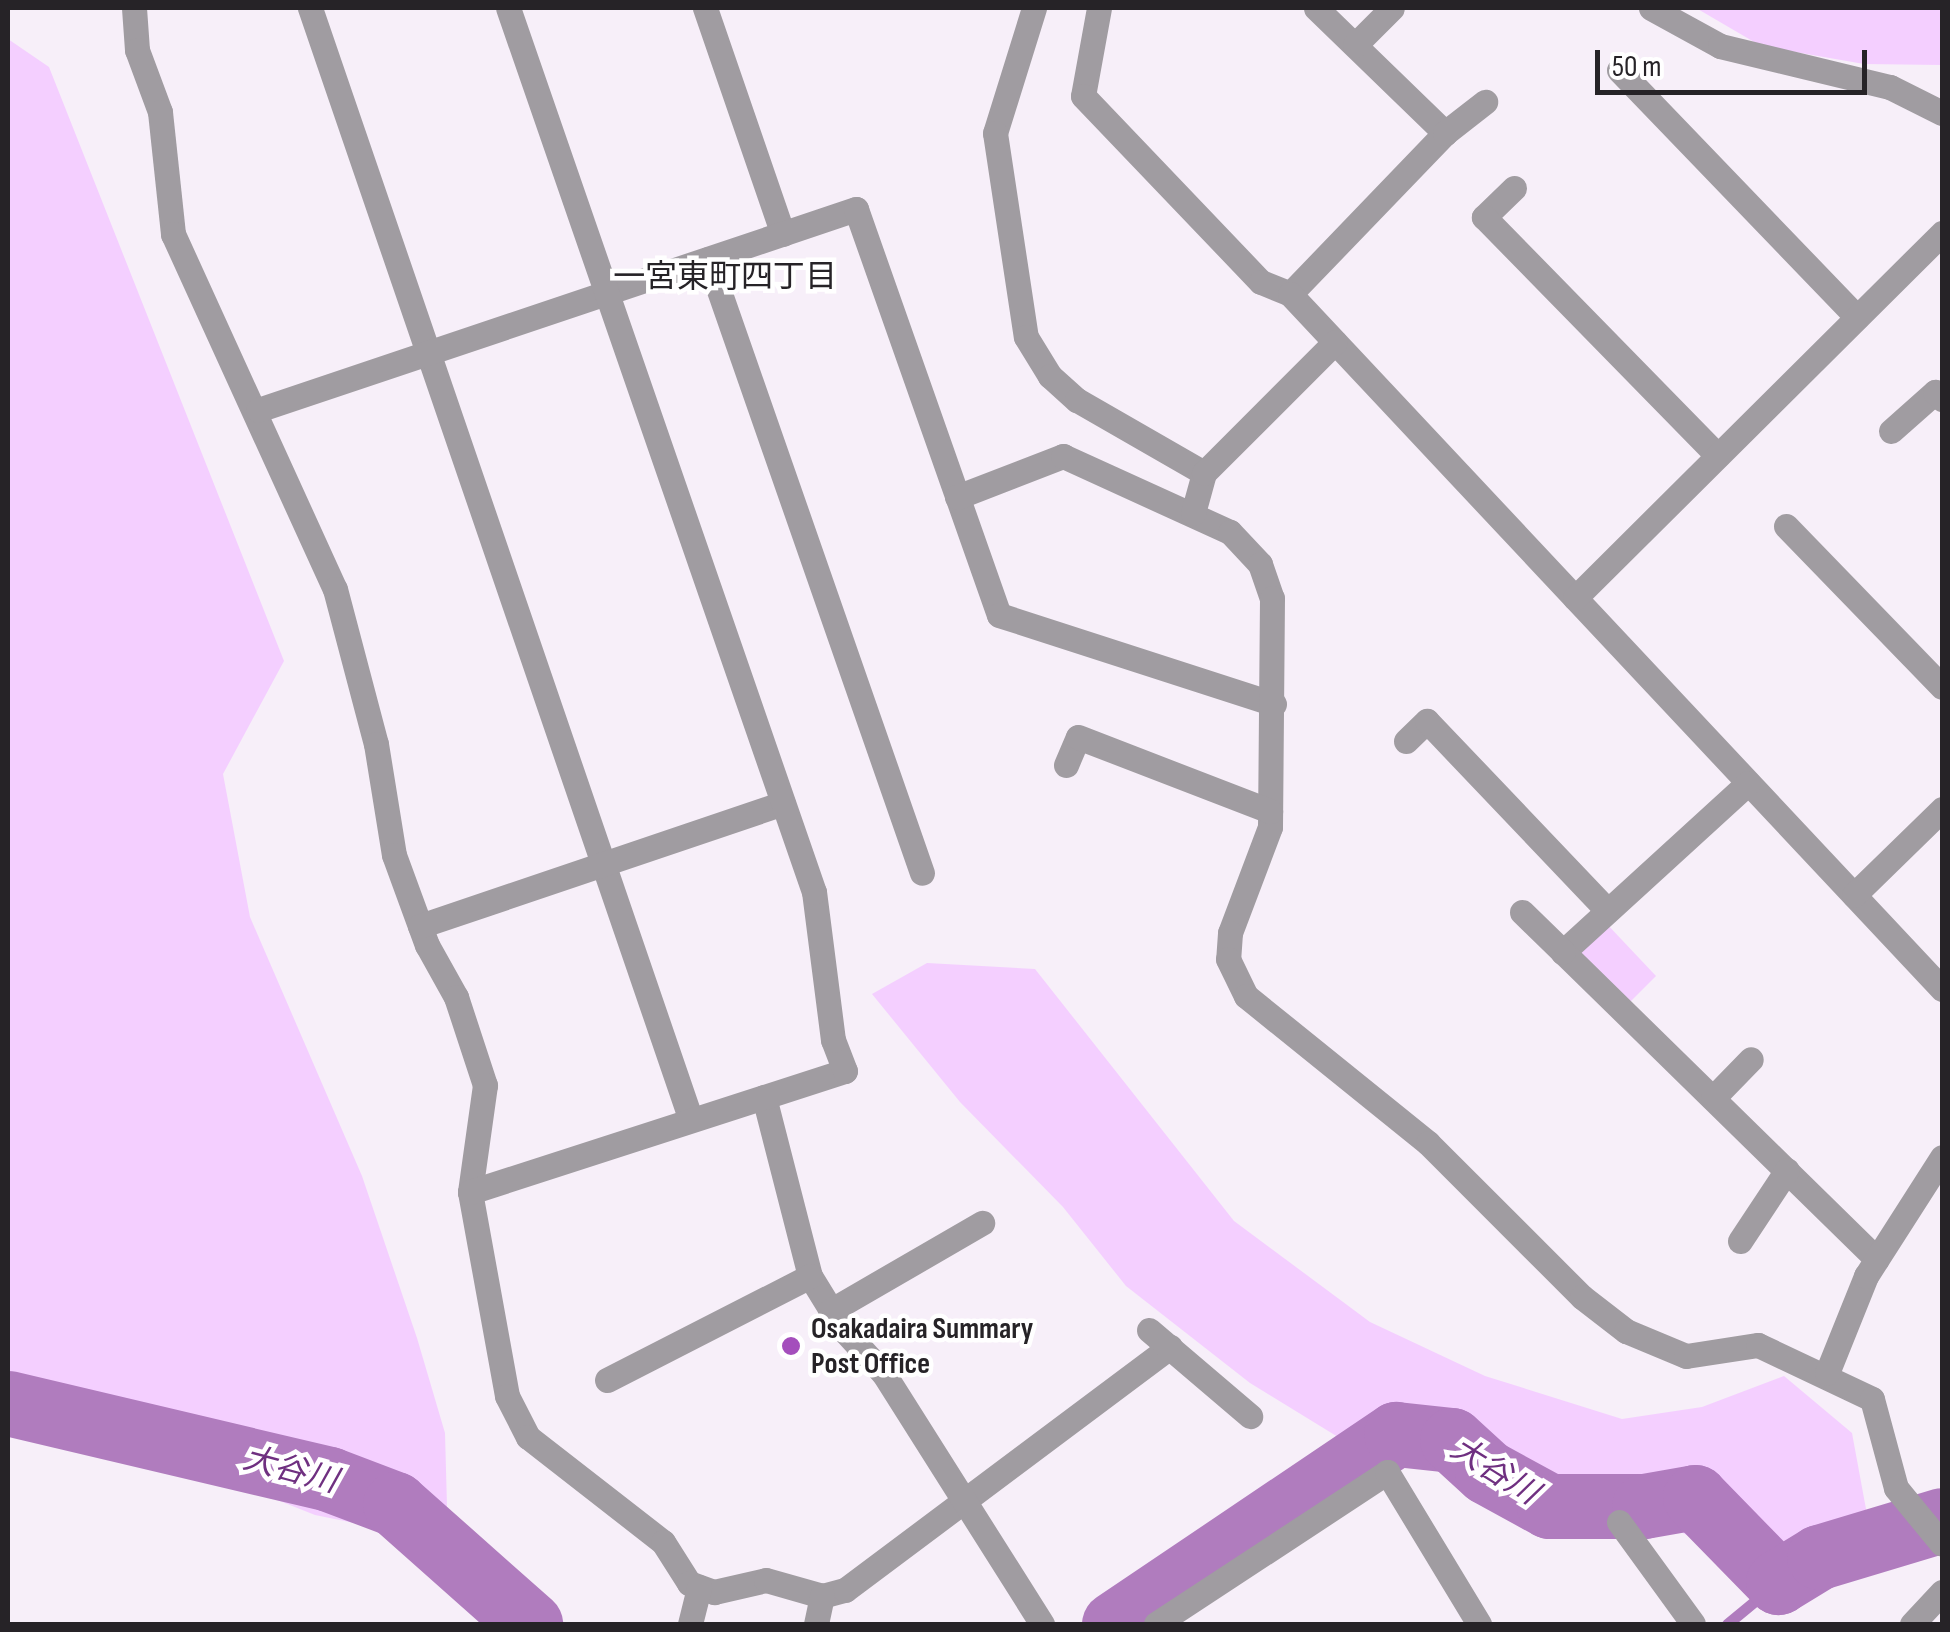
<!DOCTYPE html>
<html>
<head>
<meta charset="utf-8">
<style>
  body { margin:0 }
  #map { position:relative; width:1950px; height:1632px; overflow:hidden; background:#f7eff9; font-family:"Sofia Sans Condensed","Noto Sans JP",sans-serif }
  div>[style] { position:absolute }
  .green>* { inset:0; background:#f4cfff }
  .stream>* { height:11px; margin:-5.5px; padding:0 5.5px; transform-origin:5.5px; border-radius:5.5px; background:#b07cbe }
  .river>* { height:65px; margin:-32.5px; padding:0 32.5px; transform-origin:32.5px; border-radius:32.5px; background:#b07cbe }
  .minor>* { height:25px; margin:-12.5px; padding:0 12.5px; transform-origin:12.5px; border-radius:12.5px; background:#a09ca1 }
  .dots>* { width:28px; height:28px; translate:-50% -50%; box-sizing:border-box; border:5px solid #fff; border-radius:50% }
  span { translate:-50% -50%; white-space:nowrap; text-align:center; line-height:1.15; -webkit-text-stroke:9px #fff; paint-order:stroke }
  .poi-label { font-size:30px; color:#262327; font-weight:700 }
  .left { translate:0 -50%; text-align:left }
  .neighbourhood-label { font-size:32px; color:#262327 }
  .water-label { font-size:32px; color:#6f3080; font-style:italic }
  .frame { position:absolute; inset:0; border:10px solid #262327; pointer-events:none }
  .scale { position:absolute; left:1595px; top:50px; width:272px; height:45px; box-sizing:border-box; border:5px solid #262327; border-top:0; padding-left:12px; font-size:30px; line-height:35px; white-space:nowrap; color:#262327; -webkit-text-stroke:8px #fff; paint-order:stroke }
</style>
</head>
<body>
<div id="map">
  <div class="green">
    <i style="clip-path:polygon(1696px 8px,1942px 8px,1942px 65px,1864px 64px,1761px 46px)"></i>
    <i style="clip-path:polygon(8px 39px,49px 67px,284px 661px,223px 774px,250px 917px,362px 1176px,417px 1338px,445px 1433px,448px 1542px,315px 1515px,8px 1393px)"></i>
    <i style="clip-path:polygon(1605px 922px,1656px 976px,1629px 1003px,1576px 953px)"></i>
    <i style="clip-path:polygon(927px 963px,1035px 969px,1234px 1221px,1370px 1322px,1485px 1376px,1622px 1419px,1702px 1407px,1784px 1376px,1852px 1433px,1873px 1547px,1768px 1578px,1677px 1530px,1516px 1481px,1444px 1446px,1338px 1437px,1250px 1383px,1126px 1286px,1063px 1207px,960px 1102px,872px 994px)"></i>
  </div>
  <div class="stream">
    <i style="left:1727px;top:1624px;width:66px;rotate:-39.5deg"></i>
  </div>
  <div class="river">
    <i style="left:8px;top:1403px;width:330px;rotate:13.3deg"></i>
    <i style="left:329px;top:1479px;width:71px;rotate:20.7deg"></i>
    <i style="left:395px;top:1504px;width:181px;rotate:41.6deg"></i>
    <i style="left:1114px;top:1624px;width:340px;rotate:-34deg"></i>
    <i style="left:1396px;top:1434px;width:56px;rotate:6.1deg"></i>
    <i style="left:1452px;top:1440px;width:47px;rotate:42.4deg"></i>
    <i style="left:1487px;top:1472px;width:71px;rotate:28.7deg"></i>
    <i style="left:1549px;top:1506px;width:95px"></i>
    <i style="left:1644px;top:1506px;width:52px;rotate:-10deg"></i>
    <i style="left:1695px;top:1497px;width:119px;rotate:45.7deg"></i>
    <i style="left:1778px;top:1582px;width:48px;rotate:-31.4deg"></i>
    <i style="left:1819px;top:1557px;width:128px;rotate:-16.7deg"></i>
  </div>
  <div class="minor">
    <i style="left:134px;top:8px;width:42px;rotate:85.9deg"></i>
    <i style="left:137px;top:50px;width:66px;rotate:69.6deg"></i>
    <i style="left:160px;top:112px;width:123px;rotate:83.9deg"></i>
    <i style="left:173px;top:234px;width:390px;rotate:65.5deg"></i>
    <i style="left:335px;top:589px;width:160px;rotate:75.2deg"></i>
    <i style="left:376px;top:744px;width:112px;rotate:80.8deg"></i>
    <i style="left:394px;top:855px;width:96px;rotate:69.9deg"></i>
    <i style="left:427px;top:945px;width:60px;rotate:60.9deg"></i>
    <i style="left:456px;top:997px;width:93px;rotate:71.8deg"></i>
    <i style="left:485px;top:1085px;width:108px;rotate:98deg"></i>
    <i style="left:470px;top:1192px;width:207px;rotate:79.7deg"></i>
    <i style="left:507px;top:1396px;width:46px;rotate:62.9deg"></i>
    <i style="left:528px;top:1437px;width:171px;rotate:37.9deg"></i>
    <i style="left:663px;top:1542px;width:49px;rotate:57.6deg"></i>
    <i style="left:689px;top:1583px;width:27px;rotate:20deg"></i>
    <i style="left:714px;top:1592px;width:53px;rotate:-13deg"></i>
    <i style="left:766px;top:1580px;width:58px;rotate:15.9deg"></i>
    <i style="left:822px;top:1596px;width:24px;rotate:-15deg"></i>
    <i style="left:845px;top:1590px;width:406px;rotate:-36.8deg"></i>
    <i style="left:310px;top:8px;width:1175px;rotate:71.09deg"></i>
    <i style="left:705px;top:8px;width:239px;rotate:71deg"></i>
    <i style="left:1034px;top:8px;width:131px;rotate:107.3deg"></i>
    <i style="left:995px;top:133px;width:206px;rotate:81.4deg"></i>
    <i style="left:1026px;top:337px;width:46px;rotate:58.4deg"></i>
    <i style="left:1050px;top:376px;width:36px;rotate:42deg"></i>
    <i style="left:1077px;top:400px;width:146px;rotate:29.9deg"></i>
    <i style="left:1099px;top:8px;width:89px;rotate:100.3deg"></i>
    <i style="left:1083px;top:96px;width:257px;rotate:46.3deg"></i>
    <i style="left:1261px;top:282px;width:31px;rotate:22deg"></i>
    <i style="left:1316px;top:8px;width:180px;rotate:44.1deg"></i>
    <i style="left:1445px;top:133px;width:223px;rotate:133.9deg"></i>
    <i style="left:1290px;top:294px;width:953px;rotate:46.83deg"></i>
    <i style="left:1651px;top:8px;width:79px;rotate:28.8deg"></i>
    <i style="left:1720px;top:46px;width:175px;rotate:13.6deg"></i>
    <i style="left:1890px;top:87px;width:58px;rotate:26.6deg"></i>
    <i style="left:1355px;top:45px;width:52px;rotate:-45deg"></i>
    <i style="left:1619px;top:70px;width:343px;rotate:46.1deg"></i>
    <i style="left:1445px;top:133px;width:51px;rotate:-37.8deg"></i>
    <i style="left:1514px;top:188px;width:42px;rotate:136deg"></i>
    <i style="left:1484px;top:217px;width:334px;rotate:45.6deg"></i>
    <i style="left:708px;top:259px;width:650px;rotate:70.78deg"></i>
    <i style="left:258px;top:410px;width:631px;rotate:-18.58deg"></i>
    <i style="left:856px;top:209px;width:430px;rotate:70.6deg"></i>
    <i style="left:999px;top:615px;width:289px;rotate:17.9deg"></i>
    <i style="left:1891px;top:431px;width:59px;rotate:-41.6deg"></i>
    <i style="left:1935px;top:392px;width:10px;rotate:45deg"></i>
    <i style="left:957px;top:497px;width:114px;rotate:-21.1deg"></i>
    <i style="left:1063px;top:456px;width:183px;rotate:24.5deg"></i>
    <i style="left:1230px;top:532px;width:44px;rotate:46.8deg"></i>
    <i style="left:1260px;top:564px;width:36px;rotate:71deg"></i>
    <i style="left:1272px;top:598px;width:229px;rotate:90.5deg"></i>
    <i style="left:1270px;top:827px;width:113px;rotate:110.7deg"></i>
    <i style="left:1230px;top:933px;width:26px;rotate:94deg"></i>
    <i style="left:1228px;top:959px;width:41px;rotate:64.1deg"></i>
    <i style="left:1246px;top:996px;width:234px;rotate:38.9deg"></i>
    <i style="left:1428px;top:1143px;width:218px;rotate:45deg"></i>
    <i style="left:1582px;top:1297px;width:56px;rotate:37.7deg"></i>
    <i style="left:1626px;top:1331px;width:65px;rotate:22.6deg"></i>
    <i style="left:1686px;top:1356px;width:73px;rotate:-8.7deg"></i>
    <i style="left:1758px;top:1345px;width:126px;rotate:25.3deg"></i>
    <i style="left:1872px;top:1399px;width:92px;rotate:74.9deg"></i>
    <i style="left:1896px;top:1488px;width:72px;rotate:50.6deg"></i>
    <i style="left:1193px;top:513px;width:41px;rotate:-74.6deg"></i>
    <i style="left:1204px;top:473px;width:185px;rotate:-45deg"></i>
    <i style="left:1786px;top:526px;width:224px;rotate:45.9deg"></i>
    <i style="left:1575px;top:598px;width:518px;rotate:-44.84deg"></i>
    <i style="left:1406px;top:741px;width:29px;rotate:-44deg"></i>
    <i style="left:1427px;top:721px;width:258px;rotate:46.4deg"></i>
    <i style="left:1066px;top:765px;width:30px;rotate:-67deg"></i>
    <i style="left:1078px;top:737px;width:206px;rotate:21.1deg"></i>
    <i style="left:1748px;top:783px;width:251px;rotate:137.6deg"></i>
    <i style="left:1563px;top:952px;width:439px;rotate:44.4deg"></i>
    <i style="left:1854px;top:895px;width:123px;rotate:-44.3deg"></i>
    <i style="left:1522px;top:912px;width:57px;rotate:44.3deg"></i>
    <i style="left:420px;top:926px;width:383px;rotate:-18.7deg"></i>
    <i style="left:764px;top:1097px;width:185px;rotate:75.6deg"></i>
    <i style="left:810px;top:1276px;width:61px;rotate:58.4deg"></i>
    <i style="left:842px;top:1328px;width:62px;rotate:47.6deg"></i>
    <i style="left:884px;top:1374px;width:296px;rotate:57.7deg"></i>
    <i style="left:1713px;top:1098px;width:54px;rotate:-45.7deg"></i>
    <i style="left:470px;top:1192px;width:394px;rotate:-17.9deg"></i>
    <i style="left:845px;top:1071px;width:33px;rotate:-111deg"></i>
    <i style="left:833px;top:1040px;width:149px;rotate:-97.3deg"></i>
    <i style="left:814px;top:892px;width:935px;rotate:-109.09deg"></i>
    <i style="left:1740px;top:1241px;width:85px;rotate:-56.5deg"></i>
    <i style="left:830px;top:1311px;width:176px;rotate:-30.1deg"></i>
    <i style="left:1149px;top:1330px;width:133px;rotate:40.4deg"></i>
    <i style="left:1827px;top:1373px;width:105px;rotate:-68.1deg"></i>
    <i style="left:1866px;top:1276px;width:141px;rotate:-57.4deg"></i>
    <i style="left:607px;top:1380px;width:228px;rotate:-27.1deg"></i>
    <i style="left:1619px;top:1522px;width:126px;rotate:54deg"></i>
    <i style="left:690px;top:1624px;width:38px;rotate:-76deg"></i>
    <i style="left:816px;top:1624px;width:29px;rotate:-78deg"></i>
    <i style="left:1156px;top:1624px;width:277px;rotate:-33.3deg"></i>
    <i style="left:1387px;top:1472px;width:178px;rotate:58.8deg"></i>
    <i style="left:1912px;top:1624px;width:44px;rotate:-46.8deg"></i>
  </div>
  <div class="dots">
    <i style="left:791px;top:1346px;background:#a44ebc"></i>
  </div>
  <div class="poi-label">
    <span class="left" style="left:811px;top:1346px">Osakadaira Summary<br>Post Office</span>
  </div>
  <div class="neighbourhood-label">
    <span style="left:725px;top:278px">一宮東町四丁目</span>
  </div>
  <div class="water-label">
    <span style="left:290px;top:1471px;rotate:15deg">大谷川</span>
    <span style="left:1494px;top:1472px;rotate:32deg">大谷川</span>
  </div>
  <div class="frame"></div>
  <div class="scale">50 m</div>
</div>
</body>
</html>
